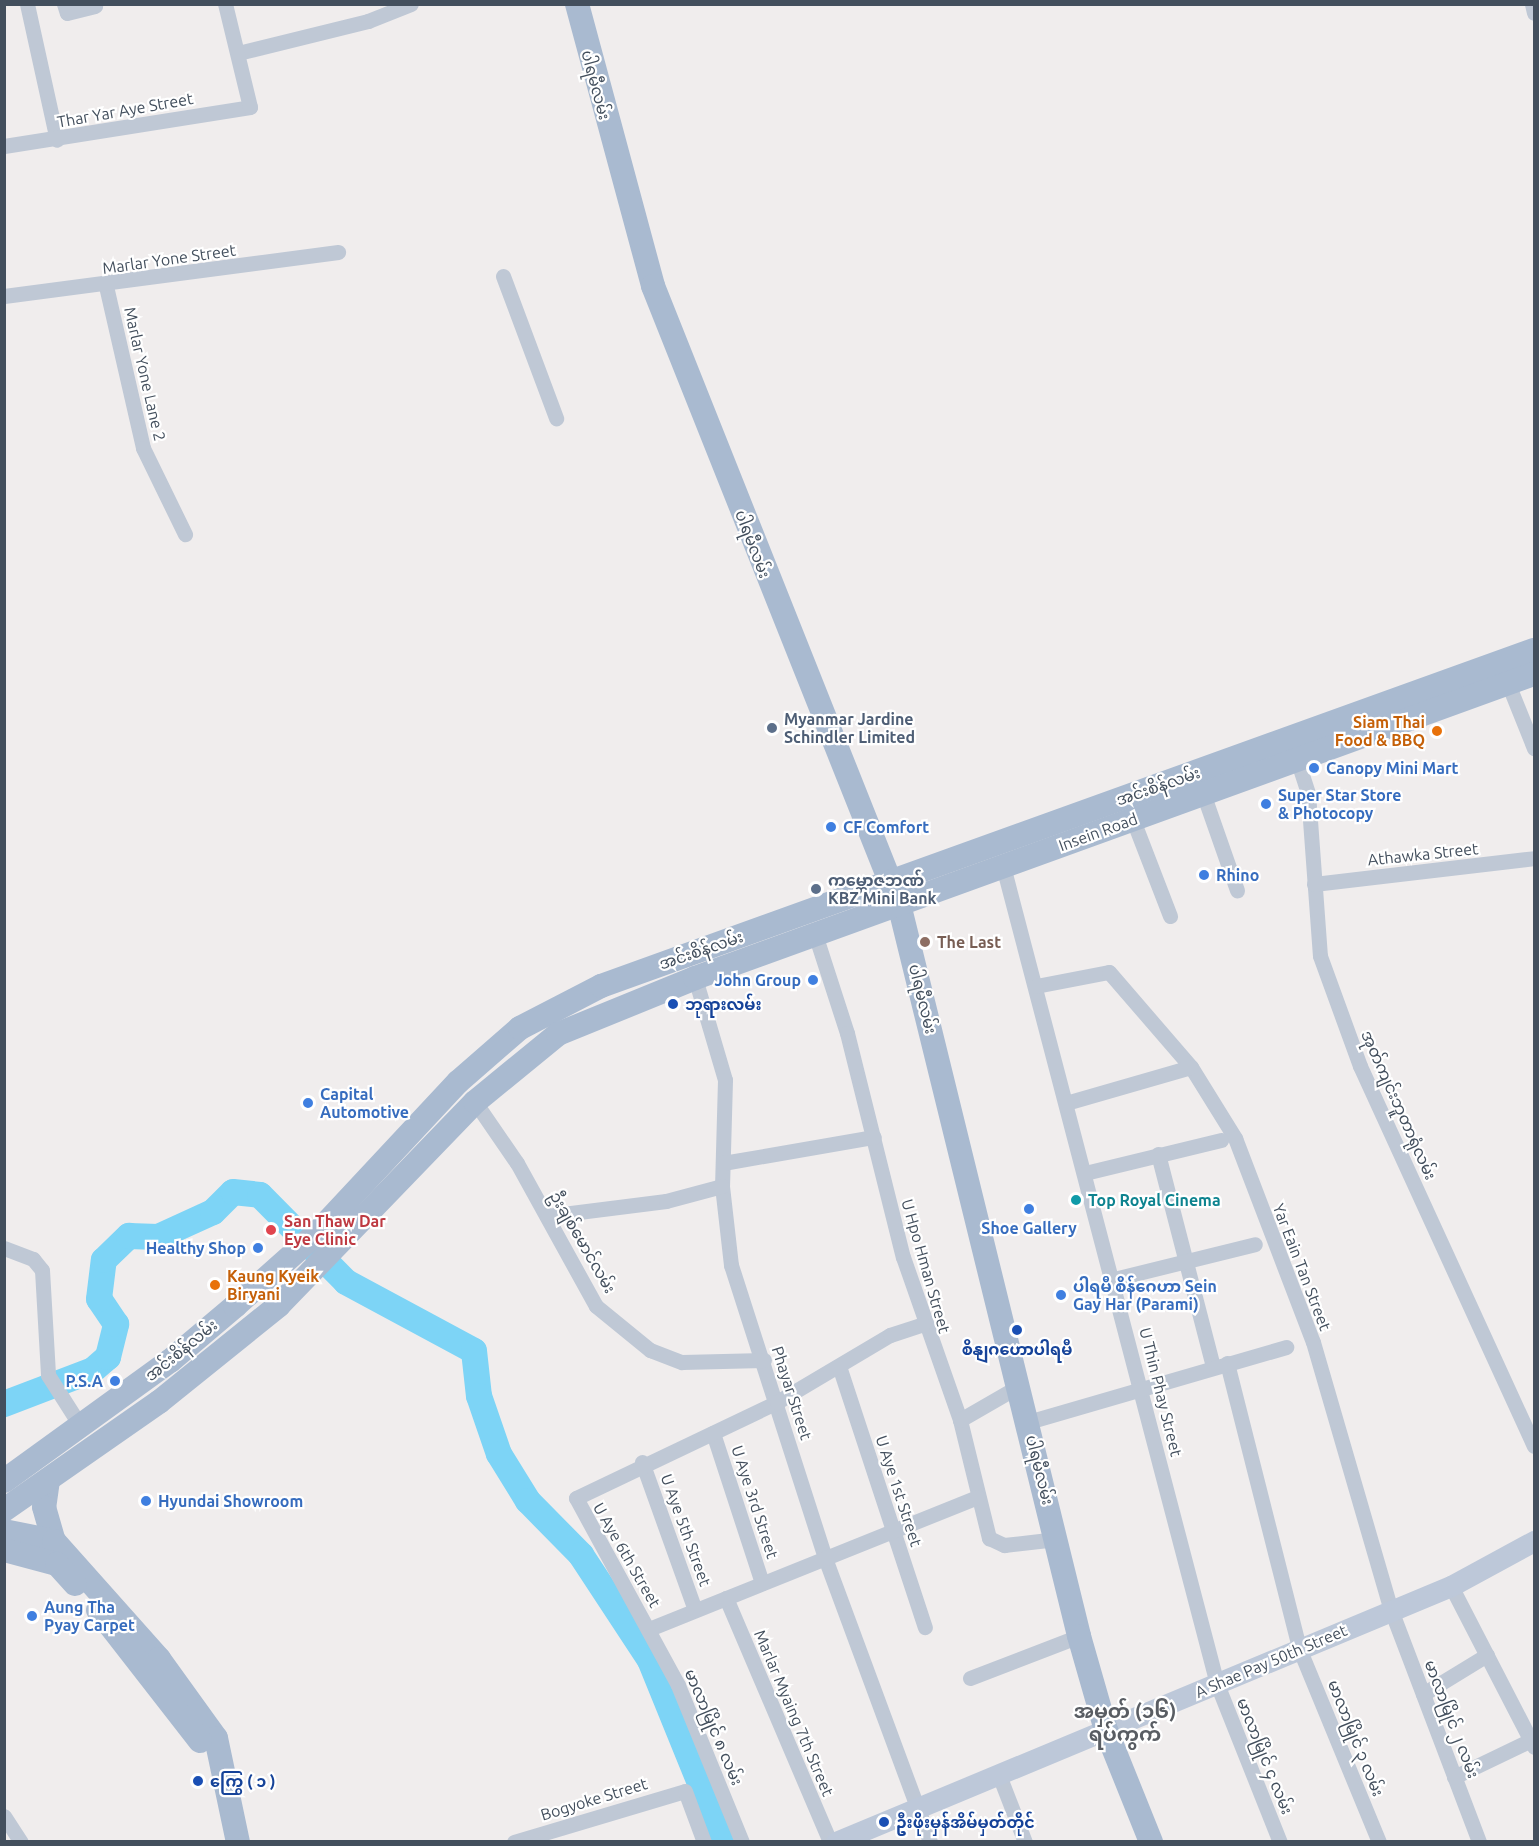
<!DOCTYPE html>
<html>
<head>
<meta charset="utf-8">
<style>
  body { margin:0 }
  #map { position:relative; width:1539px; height:1846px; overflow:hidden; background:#f0eded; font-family:Ubuntu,"Noto Sans Myanmar",sans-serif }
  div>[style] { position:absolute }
  .river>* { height:26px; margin:-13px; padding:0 13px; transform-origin:13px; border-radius:13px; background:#7dd4f6 }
  .street>* { height:15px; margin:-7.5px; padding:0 7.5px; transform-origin:7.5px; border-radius:7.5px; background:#bfc8d5 }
  .secondary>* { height:21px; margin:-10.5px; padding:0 10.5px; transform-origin:10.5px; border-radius:10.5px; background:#bdc8d9 }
  .primary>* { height:24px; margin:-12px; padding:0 12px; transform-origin:12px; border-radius:12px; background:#a9bad0 }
  .dots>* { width:16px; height:16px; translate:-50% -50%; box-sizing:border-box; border:3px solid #fff; border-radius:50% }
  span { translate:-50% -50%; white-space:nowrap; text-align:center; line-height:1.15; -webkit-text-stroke:4.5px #fff; paint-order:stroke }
  .street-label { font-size:16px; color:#434f5d }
  .service-label { font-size:16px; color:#4e5e75; font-weight:700 }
  .left { translate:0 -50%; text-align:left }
  .food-label { font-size:16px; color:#c56008; font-weight:700 }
  .right { translate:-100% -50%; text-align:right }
  .shop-label { font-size:16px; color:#366cbe; font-weight:700 }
  .education-label { font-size:16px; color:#785e54; font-weight:700 }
  .transit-label { font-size:16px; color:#164399; font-weight:700 }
  .culture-label { font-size:16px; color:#0d838f; font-weight:700 }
  .health-label { font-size:16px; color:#be3a42; font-weight:700 }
  .quarter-label { font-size:20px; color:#595d63; font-weight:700 }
  .frame { position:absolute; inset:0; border:6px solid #434f5d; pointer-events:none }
</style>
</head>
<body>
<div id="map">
  <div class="river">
    <i style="left:4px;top:1404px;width:95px;rotate:-20.9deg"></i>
    <i style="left:93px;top:1370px;width:20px;rotate:-41deg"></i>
    <i style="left:108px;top:1357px;width:34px;rotate:-76deg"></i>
    <i style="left:116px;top:1324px;width:30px;rotate:-124deg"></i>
    <i style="left:99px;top:1299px;width:39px;rotate:-83deg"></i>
    <i style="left:104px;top:1260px;width:35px;rotate:-44deg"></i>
    <i style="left:129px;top:1236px;width:29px;rotate:2deg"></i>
    <i style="left:158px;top:1237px;width:60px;rotate:-24.4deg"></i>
    <i style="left:213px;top:1212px;width:28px;rotate:-45deg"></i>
    <i style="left:233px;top:1192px;width:27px;rotate:6deg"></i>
    <i style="left:260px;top:1195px;width:122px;rotate:45.3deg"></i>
    <i style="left:346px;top:1282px;width:145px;rotate:28.3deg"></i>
    <i style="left:474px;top:1351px;width:45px;rotate:83.7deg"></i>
    <i style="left:479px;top:1396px;width:61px;rotate:71deg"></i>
    <i style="left:499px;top:1454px;width:55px;rotate:58.3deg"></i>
    <i style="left:528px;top:1501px;width:76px;rotate:45.5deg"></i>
    <i style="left:581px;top:1555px;width:126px;rotate:56.7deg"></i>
    <i style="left:650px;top:1660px;width:196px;rotate:67.9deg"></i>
  </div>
  <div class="street">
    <i style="left:27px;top:4px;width:139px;rotate:77.6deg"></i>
    <i style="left:64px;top:4px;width:9px;rotate:72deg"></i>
    <i style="left:67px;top:13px;width:29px;rotate:-14deg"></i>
    <i style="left:1532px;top:4px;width:9px;rotate:77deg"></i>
    <i style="left:238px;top:53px;width:134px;rotate:-13.8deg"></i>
    <i style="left:368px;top:21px;width:46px;rotate:-21.6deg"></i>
    <i style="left:4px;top:146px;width:249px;rotate:-9deg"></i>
    <i style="left:250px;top:107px;width:106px;rotate:-103.6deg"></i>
    <i style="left:503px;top:276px;width:152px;rotate:69.5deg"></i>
    <i style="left:106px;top:286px;width:166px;rotate:77.1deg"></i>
    <i style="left:143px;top:448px;width:96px;rotate:64deg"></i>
    <i style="left:4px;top:296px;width:337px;rotate:-7.5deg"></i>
    <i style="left:1505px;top:676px;width:78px;rotate:68.1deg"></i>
    <i style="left:1295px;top:753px;width:42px;rotate:72deg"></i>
    <i style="left:1308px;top:793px;width:163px;rotate:85.8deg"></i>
    <i style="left:1320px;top:956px;width:117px;rotate:70deg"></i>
    <i style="left:1360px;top:1066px;width:418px;rotate:65.4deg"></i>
    <i style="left:1204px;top:796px;width:100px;rotate:70.7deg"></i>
    <i style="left:1133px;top:820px;width:103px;rotate:68.9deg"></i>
    <i style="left:1003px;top:866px;width:846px;rotate:75.34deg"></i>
    <i style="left:1217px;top:1684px;width:170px;rotate:68.3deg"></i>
    <i style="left:1314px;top:884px;width:222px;rotate:-6.7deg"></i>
    <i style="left:815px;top:934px;width:104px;rotate:72.1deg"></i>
    <i style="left:847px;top:1033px;width:231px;rotate:76deg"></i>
    <i style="left:903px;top:1257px;width:173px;rotate:70.7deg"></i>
    <i style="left:960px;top:1420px;width:122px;rotate:76.2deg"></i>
    <i style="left:989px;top:1538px;width:17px;rotate:25deg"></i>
    <i style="left:1004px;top:1545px;width:53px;rotate:-6.5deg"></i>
    <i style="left:695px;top:978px;width:106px;rotate:73.6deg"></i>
    <i style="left:725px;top:1080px;width:106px;rotate:91.6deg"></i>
    <i style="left:722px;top:1186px;width:80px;rotate:83.5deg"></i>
    <i style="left:731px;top:1265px;width:308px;rotate:72.2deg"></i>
    <i style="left:825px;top:1558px;width:303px;rotate:69.7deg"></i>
    <i style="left:1036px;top:986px;width:74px;rotate:-10.9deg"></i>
    <i style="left:1109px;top:972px;width:125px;rotate:49.2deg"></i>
    <i style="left:1191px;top:1067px;width:84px;rotate:58.2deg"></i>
    <i style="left:1235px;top:1138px;width:218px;rotate:69.1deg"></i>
    <i style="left:1313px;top:1342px;width:279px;rotate:73.8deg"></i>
    <i style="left:1391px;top:1610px;width:248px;rotate:69.2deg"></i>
    <i style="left:475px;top:1102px;width:74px;rotate:55.5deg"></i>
    <i style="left:517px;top:1163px;width:163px;rotate:61.1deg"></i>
    <i style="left:596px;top:1306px;width:70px;rotate:39.2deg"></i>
    <i style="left:650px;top:1350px;width:34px;rotate:21deg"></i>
    <i style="left:682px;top:1362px;width:82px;rotate:-1.4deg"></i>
    <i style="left:1066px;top:1103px;width:130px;rotate:-16.1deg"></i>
    <i style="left:1158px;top:1154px;width:220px;rotate:75.5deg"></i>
    <i style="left:723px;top:1163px;width:153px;rotate:-9.8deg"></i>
    <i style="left:1085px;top:1173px;width:140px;rotate:-13.6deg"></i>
    <i style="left:547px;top:1216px;width:120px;rotate:-7.2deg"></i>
    <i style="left:666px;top:1201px;width:58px;rotate:-15deg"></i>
    <i style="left:4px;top:1248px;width:31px;rotate:21deg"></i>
    <i style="left:33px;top:1259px;width:14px;rotate:51deg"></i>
    <i style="left:42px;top:1270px;width:105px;rotate:86.7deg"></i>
    <i style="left:48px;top:1375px;width:62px;rotate:57.6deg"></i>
    <i style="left:1114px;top:1279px;width:145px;rotate:-13.9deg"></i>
    <i style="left:1227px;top:1363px;width:294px;rotate:75.8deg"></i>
    <i style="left:1299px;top:1648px;width:210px;rotate:67.6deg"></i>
    <i style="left:839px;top:1366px;width:275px;rotate:71.8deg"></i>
    <i style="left:960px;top:1420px;width:68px;rotate:-30deg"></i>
    <i style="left:1028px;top:1422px;width:269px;rotate:-16.2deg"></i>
    <i style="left:713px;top:1433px;width:158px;rotate:71.9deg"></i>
    <i style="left:642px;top:1462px;width:157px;rotate:70.3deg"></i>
    <i style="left:1451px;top:1586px;width:181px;rotate:62.7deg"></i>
    <i style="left:726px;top:1598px;width:265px;rotate:66.9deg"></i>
    <i style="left:649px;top:1629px;width:354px;rotate:-21.9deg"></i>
    <i style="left:970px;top:1678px;width:117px;rotate:-21.1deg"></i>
    <i style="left:1423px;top:1694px;width:75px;rotate:-31.4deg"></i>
    <i style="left:999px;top:1775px;width:72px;rotate:68.8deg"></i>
    <i style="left:1454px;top:1777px;width:85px;rotate:-25.7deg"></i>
    <i style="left:4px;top:1816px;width:31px;rotate:57deg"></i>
    <i style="left:514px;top:1842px;width:178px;rotate:-16.6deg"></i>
    <i style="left:685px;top:1791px;width:54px;rotate:69.6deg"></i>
    <i style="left:742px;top:1842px;width:170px;rotate:-112.2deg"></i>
    <i style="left:678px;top:1685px;width:213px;rotate:-118.6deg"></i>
    <i style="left:576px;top:1498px;width:223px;rotate:-25.5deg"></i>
    <i style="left:777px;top:1402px;width:131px;rotate:-30.7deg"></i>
    <i style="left:890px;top:1335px;width:35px;rotate:-18deg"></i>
  </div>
  <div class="secondary">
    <i style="left:836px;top:1842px;width:666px;rotate:-22.6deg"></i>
    <i style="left:1451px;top:1586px;width:94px;rotate:-28.5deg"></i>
  </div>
  <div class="primary">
    <i style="left:577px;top:4px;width:292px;rotate:74.9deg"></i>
    <i style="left:653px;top:286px;width:665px;rotate:68.29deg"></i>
    <i style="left:899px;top:904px;width:754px;rotate:76.18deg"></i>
    <i style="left:1079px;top:1636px;width:98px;rotate:74deg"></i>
    <i style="left:1106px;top:1730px;width:121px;rotate:68.1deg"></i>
    <i style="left:48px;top:1480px;width:27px;rotate:98deg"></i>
    <i style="left:44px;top:1507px;width:35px;rotate:74deg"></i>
    <i style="left:4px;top:1481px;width:205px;rotate:-35.9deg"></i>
    <i style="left:170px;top:1361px;width:85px;rotate:-40.2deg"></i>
    <i style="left:235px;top:1306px;width:111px;rotate:-41.7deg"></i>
    <i style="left:318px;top:1232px;width:205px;rotate:-47deg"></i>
    <i style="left:458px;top:1082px;width:82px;rotate:-41.1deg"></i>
    <i style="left:520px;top:1028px;width:91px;rotate:-27.4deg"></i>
    <i style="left:601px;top:986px;width:992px;rotate:-19.81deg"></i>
    <i style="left:4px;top:1510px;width:189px;rotate:-34.9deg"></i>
    <i style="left:159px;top:1402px;width:154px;rotate:-38.9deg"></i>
    <i style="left:279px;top:1305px;width:282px;rotate:-46deg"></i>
    <i style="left:475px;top:1102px;width:107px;rotate:-39.3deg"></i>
    <i style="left:558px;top:1034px;width:148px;rotate:-22.2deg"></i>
    <i style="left:695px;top:978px;width:892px;rotate:-19.92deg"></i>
    <i style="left:4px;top:1531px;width:51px;rotate:11.3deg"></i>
    <i style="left:54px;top:1541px;width:158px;rotate:48.3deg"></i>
    <i style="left:159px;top:1659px;width:97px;rotate:54.2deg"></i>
    <i style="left:216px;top:1738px;width:106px;rotate:78.1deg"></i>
    <i style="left:4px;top:1550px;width:55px;rotate:14.8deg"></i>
    <i style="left:57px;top:1564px;width:27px;rotate:48deg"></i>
    <i style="left:98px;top:1610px;width:166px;rotate:52.1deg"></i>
  </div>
  <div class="dots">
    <i style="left:772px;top:728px;background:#5c6f8a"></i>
    <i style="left:1437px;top:731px;background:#e8710a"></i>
    <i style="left:1314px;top:768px;background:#3f7fe0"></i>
    <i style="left:1266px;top:804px;background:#3f7fe0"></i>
    <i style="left:831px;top:827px;background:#3f7fe0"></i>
    <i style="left:1204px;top:875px;background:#3f7fe0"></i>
    <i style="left:816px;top:889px;background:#5c6f8a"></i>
    <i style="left:925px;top:942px;background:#8d6e63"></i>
    <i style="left:813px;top:980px;background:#3f7fe0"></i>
    <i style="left:673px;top:1004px;background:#1a4fb4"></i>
    <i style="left:308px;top:1103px;background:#3f7fe0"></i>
    <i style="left:1076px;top:1200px;background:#0f9aa8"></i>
    <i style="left:1029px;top:1209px;background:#3f7fe0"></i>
    <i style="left:271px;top:1230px;background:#e0444e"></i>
    <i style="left:258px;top:1248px;background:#3f7fe0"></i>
    <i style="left:215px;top:1285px;background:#e8710a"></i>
    <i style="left:1061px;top:1295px;background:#3f7fe0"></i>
    <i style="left:1017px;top:1330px;background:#1a4fb4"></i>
    <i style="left:115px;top:1381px;background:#3f7fe0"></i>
    <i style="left:146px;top:1501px;background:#3f7fe0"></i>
    <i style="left:32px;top:1616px;background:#3f7fe0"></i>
    <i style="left:198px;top:1781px;background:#1a4fb4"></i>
    <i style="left:884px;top:1822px;background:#1a4fb4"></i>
  </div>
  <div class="street-label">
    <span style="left:596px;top:85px;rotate:75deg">ပါရမီလမ်း</span>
    <span style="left:125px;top:110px;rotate:-10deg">Thar Yar Aye Street</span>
    <span style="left:169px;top:259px;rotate:-8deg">Marlar Yone Street</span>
    <span style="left:145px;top:374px;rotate:77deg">Marlar Yone Lane 2</span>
    <span style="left:753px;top:544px;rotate:69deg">ပါရမီလမ်း</span>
    <span style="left:1158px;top:786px;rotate:-19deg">အင်းစိန်လမ်း</span>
    <span style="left:1098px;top:832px;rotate:-20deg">Insein Road</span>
    <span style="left:1423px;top:854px;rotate:-6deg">Athawka Street</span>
    <span style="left:701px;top:950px;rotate:-19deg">အင်းစိန်လမ်း</span>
    <span style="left:923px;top:999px;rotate:76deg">ပါရမီလမ်း</span>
    <span style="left:1399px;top:1105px;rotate:66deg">အုတ်ကျင်းဘူတာရုံလမ်း</span>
    <span style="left:583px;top:1242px;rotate:60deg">ဦးချစ်မောင်လမ်း</span>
    <span style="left:926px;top:1266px;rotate:74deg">U Hpo Hman Street</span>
    <span style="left:1302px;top:1267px;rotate:69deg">Yar Eain Tan Street</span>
    <span style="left:181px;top:1350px;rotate:-39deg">အင်းစိန်လမ်း</span>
    <span style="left:1161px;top:1392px;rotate:76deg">U Thin Phay Street</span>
    <span style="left:792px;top:1393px;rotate:72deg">Phayar Street</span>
    <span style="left:1040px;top:1470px;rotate:76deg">ပါရမီလမ်း</span>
    <span style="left:899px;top:1491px;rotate:72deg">U Aye 1st Street</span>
    <span style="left:755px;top:1502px;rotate:72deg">U Aye 3rd Street</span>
    <span style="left:686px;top:1530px;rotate:70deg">U Aye 5th Street</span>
    <span style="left:627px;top:1555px;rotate:60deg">U Aye 6th Street</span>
    <span style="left:1271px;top:1661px;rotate:-23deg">A Shae Pay 50th Street</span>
    <span style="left:794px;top:1713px;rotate:67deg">Marlar Myaing 7th Street</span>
    <span style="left:1452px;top:1719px;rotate:69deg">မာလာမြိုင် ၂ လမ်း</span>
    <span style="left:714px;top:1727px;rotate:67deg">မာလာမြိုင် ၈ လမ်း</span>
    <span style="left:1356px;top:1738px;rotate:68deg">မာလာမြိုင် ၃ လမ်း</span>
    <span style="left:1265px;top:1756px;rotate:68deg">မာလာမြိုင် ၄ လမ်း</span>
    <span style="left:594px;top:1799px;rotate:-17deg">Bogyoke Street</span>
  </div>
  <div class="service-label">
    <span class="left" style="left:784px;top:728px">Myanmar Jardine<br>Schindler Limited</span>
    <span class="left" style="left:828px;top:889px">ကမ္ဘောဇဘဏ်<br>KBZ Mini Bank</span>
  </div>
  <div class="food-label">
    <span class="right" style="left:1425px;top:731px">Siam Thai<br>Food &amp; BBQ</span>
    <span class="left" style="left:227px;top:1285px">Kaung Kyeik<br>Biryani</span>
  </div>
  <div class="shop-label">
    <span class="left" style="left:1326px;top:768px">Canopy Mini Mart</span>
    <span class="left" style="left:1278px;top:804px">Super Star Store<br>&amp; Photocopy</span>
    <span class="left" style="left:843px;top:827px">CF Comfort</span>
    <span class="left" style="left:1216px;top:875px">Rhino</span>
    <span class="right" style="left:801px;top:980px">John Group</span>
    <span class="left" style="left:320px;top:1103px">Capital<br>Automotive</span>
    <span style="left:1029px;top:1228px">Shoe Gallery</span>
    <span class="right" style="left:246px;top:1248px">Healthy Shop</span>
    <span class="left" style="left:1073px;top:1295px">ပါရမီ စိန်ဂေဟာ Sein<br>Gay Har (Parami)</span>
    <span class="right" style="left:103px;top:1381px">P.S.A</span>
    <span class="left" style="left:158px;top:1501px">Hyundai Showroom</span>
    <span class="left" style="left:44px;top:1616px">Aung Tha<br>Pyay Carpet</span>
  </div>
  <div class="education-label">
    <span class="left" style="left:937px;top:942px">The Last</span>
  </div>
  <div class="transit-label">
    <span class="left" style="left:685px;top:1004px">ဘုရားလမ်း</span>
    <span style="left:1017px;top:1349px">စိနျဂဟောပါရမီ</span>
    <span class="left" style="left:210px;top:1781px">ကြွေ ( ၁ )</span>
    <span class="left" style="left:896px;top:1822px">ဦးဖိုးမှန်အိမ်မှတ်တိုင်</span>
  </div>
  <div class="culture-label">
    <span class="left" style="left:1088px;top:1200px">Top Royal Cinema</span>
  </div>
  <div class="health-label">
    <span class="left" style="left:284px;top:1230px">San Thaw Dar<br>Eye Clinic</span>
  </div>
  <div class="quarter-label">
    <span style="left:1125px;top:1722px">အမှတ် (၁၆)<br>ရပ်ကွက်</span>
  </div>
  <div class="frame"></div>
</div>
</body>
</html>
